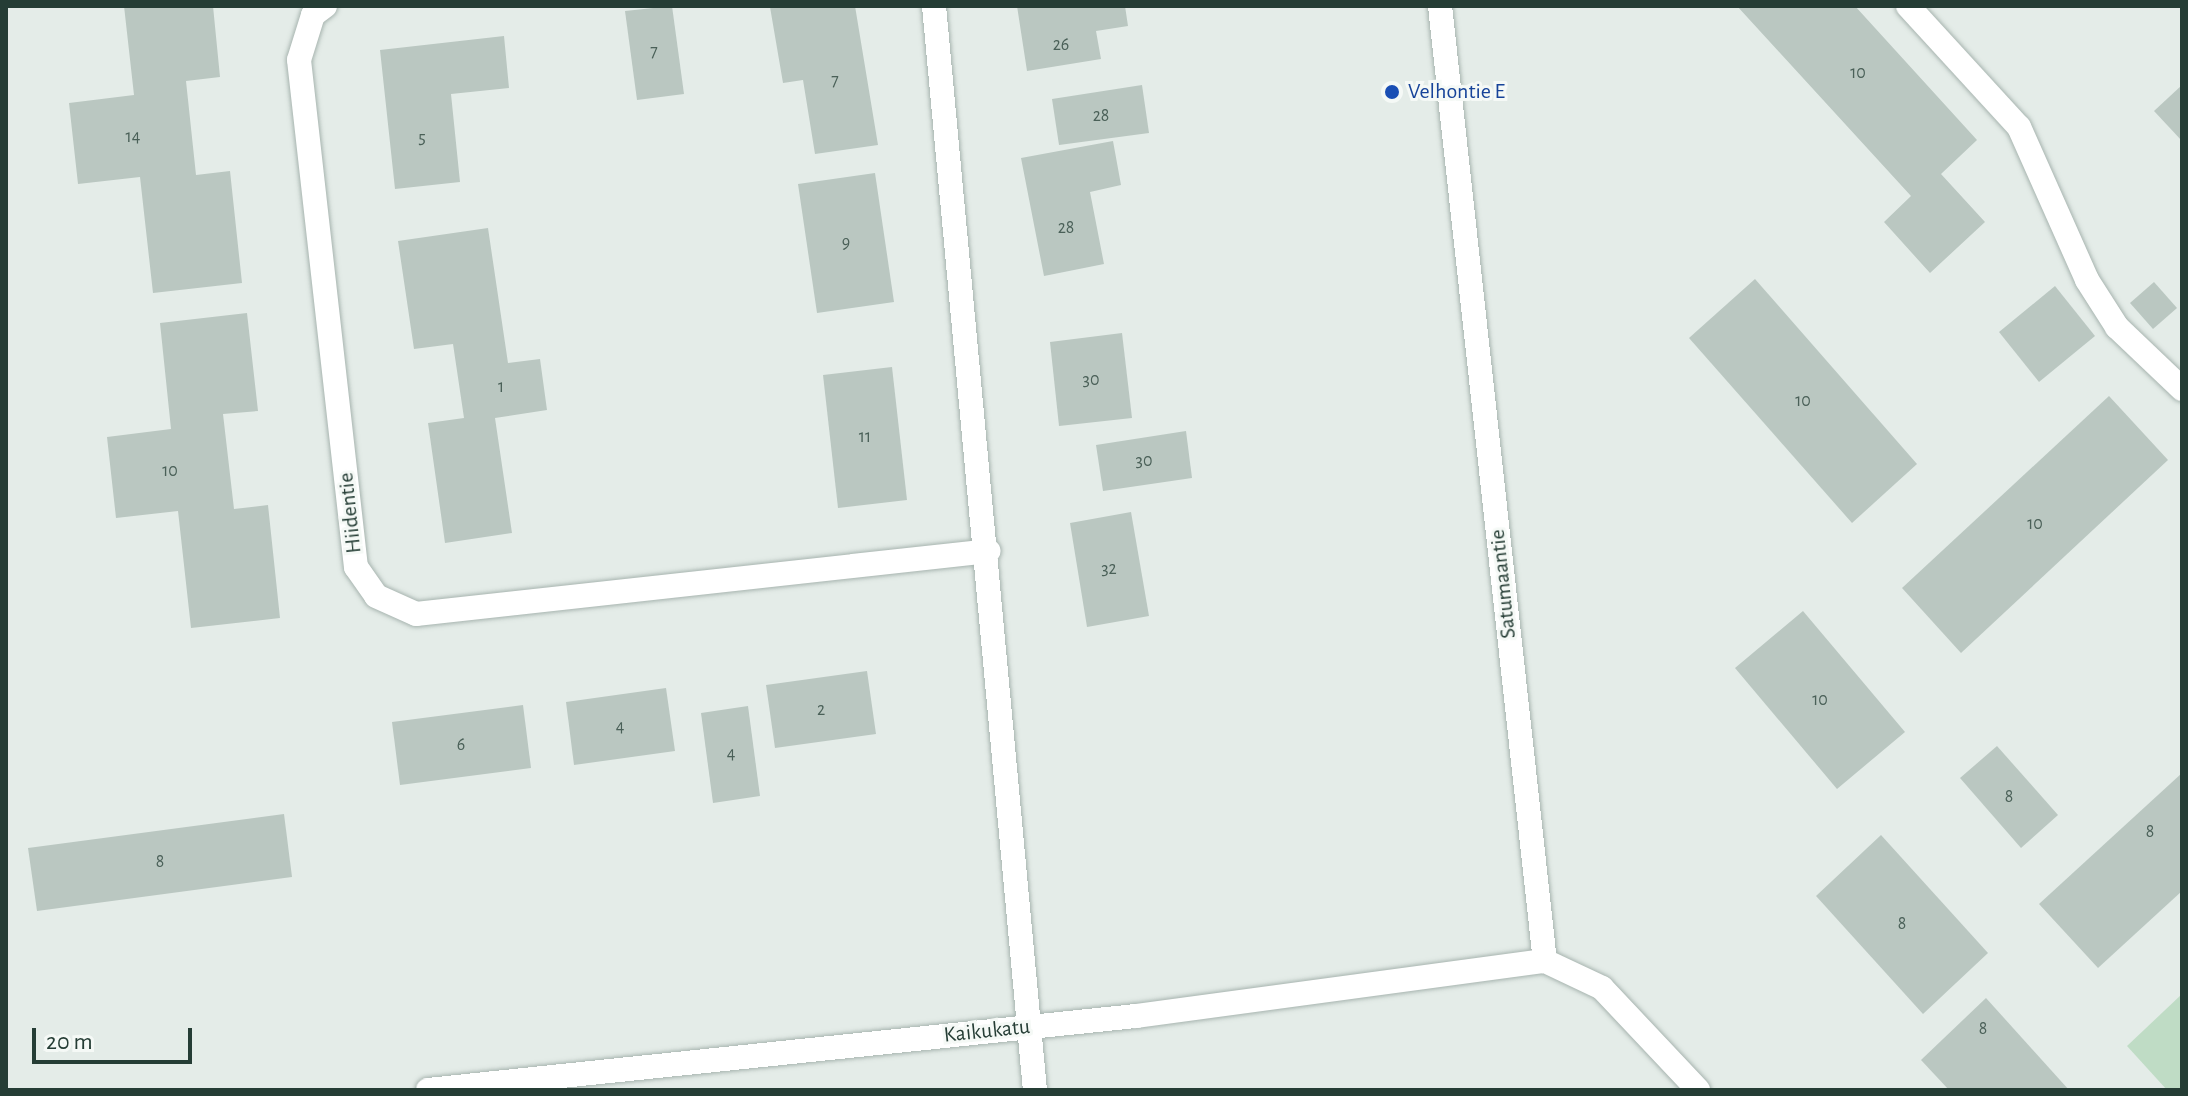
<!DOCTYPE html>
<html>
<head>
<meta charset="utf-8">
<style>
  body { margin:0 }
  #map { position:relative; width:2188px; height:1096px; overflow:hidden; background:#e4ece8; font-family:"Alegreya Sans",sans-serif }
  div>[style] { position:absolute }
  .green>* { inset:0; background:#bfdcc5 }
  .building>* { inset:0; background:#bac7c1 }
  .roads { filter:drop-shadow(0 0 2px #a7b4af) drop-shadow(0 0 2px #a7b4af) }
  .minor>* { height:24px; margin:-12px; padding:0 12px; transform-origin:12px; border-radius:12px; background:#fff }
  .dots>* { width:22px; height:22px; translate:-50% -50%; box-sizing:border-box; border:4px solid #f5f9f6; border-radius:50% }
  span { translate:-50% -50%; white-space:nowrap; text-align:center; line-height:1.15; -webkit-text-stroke:6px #f5f9f6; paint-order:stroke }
  .number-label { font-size:18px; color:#4a6058 }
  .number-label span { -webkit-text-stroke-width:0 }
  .transit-label { font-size:22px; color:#164399 }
  .left { translate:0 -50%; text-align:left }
  .street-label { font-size:22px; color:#253d35 }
  .frame { position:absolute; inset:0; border:8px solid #253d35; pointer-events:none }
  .scale { position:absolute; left:32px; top:1028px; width:160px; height:36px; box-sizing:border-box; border:4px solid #253d35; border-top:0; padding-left:10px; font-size:24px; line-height:28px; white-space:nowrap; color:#253d35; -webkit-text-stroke:6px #f5f9f6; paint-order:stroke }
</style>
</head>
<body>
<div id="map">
  <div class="green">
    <i style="clip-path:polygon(2182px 994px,2182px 1090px,2167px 1090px,2127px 1046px)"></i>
  </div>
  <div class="building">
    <i style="clip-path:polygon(124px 6px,213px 6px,220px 77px,186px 81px,196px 175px,230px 171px,242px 283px,153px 293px,140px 177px,78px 184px,69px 103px,134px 95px)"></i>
    <i style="clip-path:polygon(672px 6px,684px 94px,637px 100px,625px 11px)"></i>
    <i style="clip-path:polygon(855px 6px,878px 145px,815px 154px,803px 80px,783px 83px,770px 7px)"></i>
    <i style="clip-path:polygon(1017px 6px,1125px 6px,1128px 26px,1096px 31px,1101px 59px,1027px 71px)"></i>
    <i style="clip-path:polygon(1737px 6px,1855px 6px,1977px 140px,1941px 174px,1985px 222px,1930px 273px,1884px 222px,1911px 196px)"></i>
    <i style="clip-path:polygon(504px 36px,509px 88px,451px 94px,460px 182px,395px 189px,380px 50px)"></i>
    <i style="clip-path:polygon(1142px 85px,1149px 133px,1059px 145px,1052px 99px)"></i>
    <i style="clip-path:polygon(2182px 85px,2182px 141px,2154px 111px)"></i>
    <i style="clip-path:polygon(1113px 141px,1121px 185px,1090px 192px,1104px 264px,1044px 276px,1021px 158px)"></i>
    <i style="clip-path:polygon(875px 173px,894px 302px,817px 313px,798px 184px)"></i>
    <i style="clip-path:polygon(488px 228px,508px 363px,540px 359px,547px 410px,495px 418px,512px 533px,445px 543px,428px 423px,464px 418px,453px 344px,414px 349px,398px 241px)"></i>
    <i style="clip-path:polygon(1755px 279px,1917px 464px,1852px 523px,1689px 338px)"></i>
    <i style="clip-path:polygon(2154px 282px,2177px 308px,2153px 329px,2130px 303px)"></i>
    <i style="clip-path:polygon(2055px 286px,2095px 336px,2039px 382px,1999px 332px)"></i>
    <i style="clip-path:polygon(247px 313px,258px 411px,223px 414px,234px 509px,268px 505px,280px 618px,191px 628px,178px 511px,116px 518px,107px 437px,171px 429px,160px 323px)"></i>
    <i style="clip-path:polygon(1122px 333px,1132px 418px,1059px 426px,1050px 342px)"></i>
    <i style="clip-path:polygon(892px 367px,907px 500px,838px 508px,823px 375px)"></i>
    <i style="clip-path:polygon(2109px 396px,2168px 460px,1961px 653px,1902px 588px)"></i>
    <i style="clip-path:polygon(1186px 431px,1192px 478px,1103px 491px,1096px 445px)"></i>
    <i style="clip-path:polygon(1131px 512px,1149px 616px,1087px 627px,1070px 523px)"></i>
    <i style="clip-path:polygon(1803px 611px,1905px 732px,1837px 789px,1735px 668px)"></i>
    <i style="clip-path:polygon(867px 671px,876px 734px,775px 748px,766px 685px)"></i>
    <i style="clip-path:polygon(666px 688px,675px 751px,574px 765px,566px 702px)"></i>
    <i style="clip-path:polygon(523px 705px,531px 768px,400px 785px,392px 722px)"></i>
    <i style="clip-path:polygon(748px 706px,760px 796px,713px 803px,701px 713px)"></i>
    <i style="clip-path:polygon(1997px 746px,2058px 815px,2021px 848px,1960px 778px)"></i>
    <i style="clip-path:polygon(2182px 773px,2182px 891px,2098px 968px,2039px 904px)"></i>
    <i style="clip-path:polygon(284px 814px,292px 877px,37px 911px,28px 848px)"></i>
    <i style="clip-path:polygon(1881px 835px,1988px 953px,1923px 1014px,1816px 896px)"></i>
    <i style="clip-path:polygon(1986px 998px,2069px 1090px,1949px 1090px,1921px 1060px)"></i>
  </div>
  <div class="roads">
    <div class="minor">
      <i style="left:325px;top:6px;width:15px;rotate:143deg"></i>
      <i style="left:313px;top:15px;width:47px;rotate:107.3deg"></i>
      <i style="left:299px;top:60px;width:510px;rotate:83.59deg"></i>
      <i style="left:356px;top:567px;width:35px;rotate:55deg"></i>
      <i style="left:376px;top:596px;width:44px;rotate:24.2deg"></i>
      <i style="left:416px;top:614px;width:576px;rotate:-6.27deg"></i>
      <i style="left:934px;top:6px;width:1089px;rotate:84.68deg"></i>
      <i style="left:1440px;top:6px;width:961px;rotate:83.73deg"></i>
      <i style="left:1908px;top:6px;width:164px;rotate:47.5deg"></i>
      <i style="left:2019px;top:127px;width:167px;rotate:66deg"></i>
      <i style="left:2087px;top:280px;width:56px;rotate:57.4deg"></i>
      <i style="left:2117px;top:327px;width:90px;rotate:43.6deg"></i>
      <i style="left:1545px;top:961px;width:63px;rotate:25.3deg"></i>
      <i style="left:1602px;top:988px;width:140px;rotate:46.7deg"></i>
      <i style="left:428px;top:1090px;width:712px;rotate:-5.97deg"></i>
      <i style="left:1136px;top:1016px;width:413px;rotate:-7.7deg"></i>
    </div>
  </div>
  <div class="dots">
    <i style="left:1392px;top:92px;background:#1a4fb4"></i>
  </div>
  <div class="number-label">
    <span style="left:1061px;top:45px">26</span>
    <span style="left:654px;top:52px">7</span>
    <span style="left:1858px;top:73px">10</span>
    <span style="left:835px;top:81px">7</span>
    <span style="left:1101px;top:116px">28</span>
    <span style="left:133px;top:137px">14</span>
    <span style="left:422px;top:138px">5</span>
    <span style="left:1066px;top:228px">28</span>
    <span style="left:846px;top:243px">9</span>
    <span style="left:1091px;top:380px">30</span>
    <span style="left:501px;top:387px">1</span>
    <span style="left:1803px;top:401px">10</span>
    <span style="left:865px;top:437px">11</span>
    <span style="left:1144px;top:461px">30</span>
    <span style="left:170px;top:471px">10</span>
    <span style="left:2035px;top:524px">10</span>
    <span style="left:1109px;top:569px">32</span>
    <span style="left:1820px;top:700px">10</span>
    <span style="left:821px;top:710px">2</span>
    <span style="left:620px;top:727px">4</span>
    <span style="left:461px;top:745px">6</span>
    <span style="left:731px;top:754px">4</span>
    <span style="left:2009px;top:797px">8</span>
    <span style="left:2150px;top:832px">8</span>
    <span style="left:160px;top:862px">8</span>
    <span style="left:1902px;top:924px">8</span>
    <span style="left:1983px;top:1029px">8</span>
  </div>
  <div class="transit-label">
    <span class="left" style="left:1408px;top:92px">Velhontie E</span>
  </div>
  <div class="street-label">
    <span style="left:350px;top:513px;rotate:-96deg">Hiidentie</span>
    <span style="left:1503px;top:584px;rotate:-96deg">Satumaantie</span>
    <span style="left:987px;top:1031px;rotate:-6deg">Kaikukatu</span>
  </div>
  <div class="frame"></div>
  <div class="scale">20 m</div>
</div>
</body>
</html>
